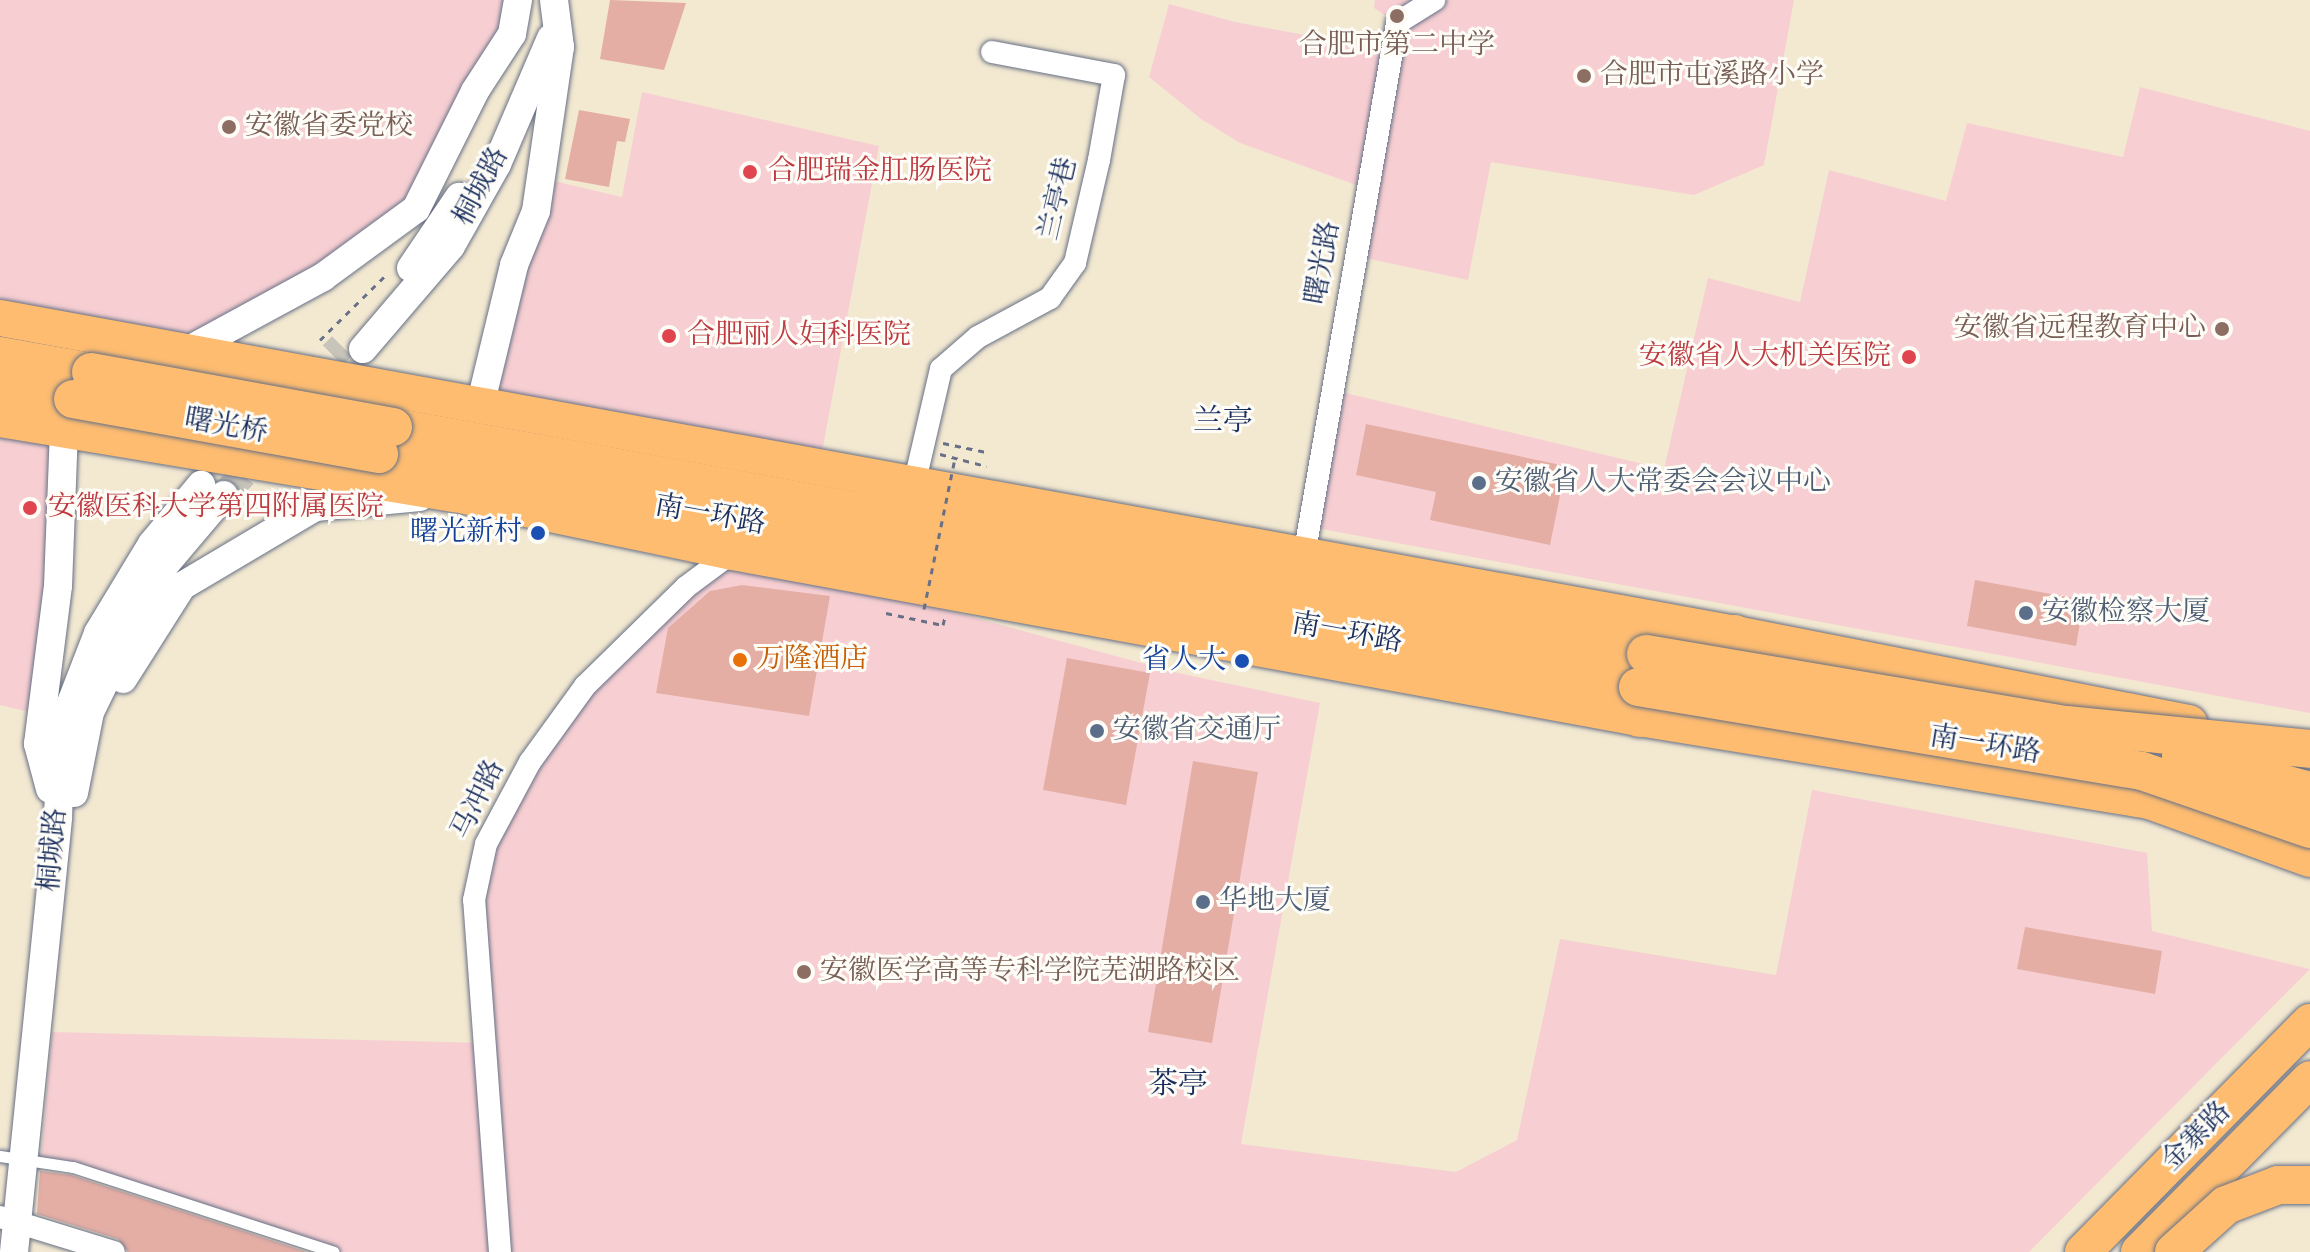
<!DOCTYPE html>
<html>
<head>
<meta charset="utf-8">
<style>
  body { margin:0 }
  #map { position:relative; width:2310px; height:1252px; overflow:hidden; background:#f3e9d1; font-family:"IM FELL English","Noto Serif SC",serif }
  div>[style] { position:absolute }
  .built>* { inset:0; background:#f7cfd2 }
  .building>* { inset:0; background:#e4aea5 }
  .tertiary-tunnel>* { height:28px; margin-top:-14px; transform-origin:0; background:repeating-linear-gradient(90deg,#c8c4ba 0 28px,transparent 0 42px) }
  .path>* { height:3px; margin-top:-1.5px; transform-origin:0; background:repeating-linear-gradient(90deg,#677086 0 6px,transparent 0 12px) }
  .roads { filter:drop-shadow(0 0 2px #677086) drop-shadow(0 0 2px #677086) }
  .service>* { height:11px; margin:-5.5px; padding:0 5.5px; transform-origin:5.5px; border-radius:5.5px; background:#fff }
  .minor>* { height:22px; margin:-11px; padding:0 11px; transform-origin:11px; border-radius:11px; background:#fff }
  .tertiary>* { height:28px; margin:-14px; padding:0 14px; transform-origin:14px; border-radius:14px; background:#fff }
  .primary>* { height:36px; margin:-18px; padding:0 18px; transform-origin:18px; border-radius:18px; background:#fdbc70 }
  .trunk>* { height:38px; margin:-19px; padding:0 19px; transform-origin:19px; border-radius:19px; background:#fdbc70 }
  .path-bridge>* { height:3px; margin-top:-1.5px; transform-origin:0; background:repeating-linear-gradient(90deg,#677086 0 6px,transparent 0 12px) }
  .bridges { filter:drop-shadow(0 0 2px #677086) drop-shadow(0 0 2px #677086) }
  .trunk-bridge>* { height:38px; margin:-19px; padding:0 19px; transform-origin:19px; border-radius:19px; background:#fdbc70 }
  .dots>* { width:22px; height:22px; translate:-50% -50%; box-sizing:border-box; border:4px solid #fdfcf7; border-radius:50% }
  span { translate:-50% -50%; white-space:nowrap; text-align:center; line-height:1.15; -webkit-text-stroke:6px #fdfcf7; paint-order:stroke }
  .education-label { font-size:28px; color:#785e54 }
  .left { translate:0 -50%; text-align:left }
  .right { translate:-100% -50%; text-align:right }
  .health-label { font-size:28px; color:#be3a42 }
  .street-label { font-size:28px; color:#1b2f5e }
  .service-label { font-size:28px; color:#4e5e75 }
  .transit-label { font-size:28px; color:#164399 }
  .food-label { font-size:28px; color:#c56008 }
  .neighbourhood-label { font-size:30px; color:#1b2f5e }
</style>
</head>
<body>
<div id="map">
  <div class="built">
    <i style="clip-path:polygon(0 0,518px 0,416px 209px,185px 352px,0 318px)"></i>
    <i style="clip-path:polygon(1375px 0,1794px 0,1764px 165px,1694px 195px,1491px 162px,1468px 280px,1356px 256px,1367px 189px,1240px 143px,1201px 119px,1149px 77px,1169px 4px,1235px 22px,1391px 51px,1397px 23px,1374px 8px)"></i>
    <i style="clip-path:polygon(2140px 87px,2310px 131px,2310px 713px,1311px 527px,1333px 390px,1664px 469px,1708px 278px,1800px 302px,1829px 170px,1946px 201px,1967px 123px,2123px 157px)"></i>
    <i style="clip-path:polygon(642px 92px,879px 146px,819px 468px,480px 406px,541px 178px,622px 197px)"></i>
    <i style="clip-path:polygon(0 419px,64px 431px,42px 715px,0 705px)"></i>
    <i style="clip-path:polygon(733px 552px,1178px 673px,1320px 703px,1241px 1144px,1456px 1172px,1517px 1140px,1560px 939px,1776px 975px,1812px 790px,2147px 853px,2152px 931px,2310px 969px,2029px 1252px,334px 1252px,41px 1162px,52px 1032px,485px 1043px,474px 900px,486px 844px,585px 686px)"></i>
  </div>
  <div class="building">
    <i style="clip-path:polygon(610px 0,686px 3px,664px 70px,600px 59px)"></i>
    <i style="clip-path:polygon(579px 110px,630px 119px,625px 142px,617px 141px,609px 187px,565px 179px)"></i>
    <i style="clip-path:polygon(1366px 424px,1566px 466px,1550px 545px,1430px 520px,1436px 492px,1356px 475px)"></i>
    <i style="clip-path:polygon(1975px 580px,2084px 600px,2076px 646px,1967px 626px)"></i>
    <i style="clip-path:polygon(742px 585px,830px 596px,809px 716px,656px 693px,668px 628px,710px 591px)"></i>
    <i style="clip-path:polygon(1067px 658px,1150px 673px,1126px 805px,1043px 790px)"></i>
    <i style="clip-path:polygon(1193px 761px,1258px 772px,1212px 1043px,1148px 1032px)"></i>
    <i style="clip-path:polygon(2025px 927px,2162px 951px,2155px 994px,2017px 969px)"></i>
    <i style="clip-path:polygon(40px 1171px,71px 1175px,307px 1252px,128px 1252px,118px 1239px,37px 1214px)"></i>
  </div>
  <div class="tertiary-tunnel">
    <i style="left:303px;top:385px;width:55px;rotate:-45deg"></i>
    <i style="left:224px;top:495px;width:63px;rotate:-46.9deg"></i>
  </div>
  <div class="path">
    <i style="left:320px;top:340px;width:95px;rotate:-44.6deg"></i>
    <i style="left:943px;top:443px;width:44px;rotate:11.8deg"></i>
    <i style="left:940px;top:454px;width:48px;rotate:14.6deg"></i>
    <i style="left:886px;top:613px;width:58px;rotate:11.9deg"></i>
    <i style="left:943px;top:625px;width:8px;rotate:-76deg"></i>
  </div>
  <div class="roads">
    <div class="service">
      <i style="left:0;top:1156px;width:74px;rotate:8.6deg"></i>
      <i style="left:73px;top:1167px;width:274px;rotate:18deg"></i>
    </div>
    <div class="minor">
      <i style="left:914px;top:485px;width:119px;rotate:-76.9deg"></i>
      <i style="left:941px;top:369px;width:49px;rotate:-40.9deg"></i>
      <i style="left:978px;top:337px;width:82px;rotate:-28.4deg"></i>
      <i style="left:1050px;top:298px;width:43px;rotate:-54.5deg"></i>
      <i style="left:1075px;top:263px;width:106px;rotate:-76.9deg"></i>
      <i style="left:1099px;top:160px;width:86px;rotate:-80deg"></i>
      <i style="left:1114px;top:75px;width:124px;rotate:-169.3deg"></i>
      <i style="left:1304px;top:556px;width:541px;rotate:-80.1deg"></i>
      <i style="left:1397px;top:23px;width:44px;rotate:-31.9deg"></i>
      <i style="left:0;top:1217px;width:119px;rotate:17.1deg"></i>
      <i style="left:500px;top:1252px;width:353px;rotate:-94.2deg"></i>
      <i style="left:474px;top:900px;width:57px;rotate:-77.9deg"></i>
      <i style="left:486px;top:844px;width:93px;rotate:-61.8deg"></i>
      <i style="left:530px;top:762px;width:94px;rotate:-54.1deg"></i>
      <i style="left:585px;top:686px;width:141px;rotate:-44.4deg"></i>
      <i style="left:686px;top:587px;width:59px;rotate:-36.7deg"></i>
    </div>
    <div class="tertiary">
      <i style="left:411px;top:268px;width:86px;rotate:-55.9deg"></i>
      <i style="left:363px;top:349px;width:135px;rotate:-49.5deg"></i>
      <i style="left:451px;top:246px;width:94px;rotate:-60.7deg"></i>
      <i style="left:497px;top:164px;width:137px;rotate:-66.8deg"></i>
      <i style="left:185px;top:352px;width:157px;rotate:-28.5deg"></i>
      <i style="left:323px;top:277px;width:115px;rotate:-36.2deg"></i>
      <i style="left:416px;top:209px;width:132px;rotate:-63.4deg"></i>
      <i style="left:475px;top:91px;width:68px;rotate:-57deg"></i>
      <i style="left:512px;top:34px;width:35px;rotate:-80deg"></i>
      <i style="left:480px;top:406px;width:145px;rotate:-76.4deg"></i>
      <i style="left:514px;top:265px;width:58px;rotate:-67.8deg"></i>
      <i style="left:536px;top:211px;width:166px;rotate:-81.7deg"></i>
      <i style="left:560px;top:47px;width:47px;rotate:-97.3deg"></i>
      <i style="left:123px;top:679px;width:110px;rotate:-57.6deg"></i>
      <i style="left:182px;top:586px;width:155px;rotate:-30.7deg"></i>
      <i style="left:315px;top:507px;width:105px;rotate:-5.4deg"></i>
      <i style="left:50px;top:789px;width:47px;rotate:-104.9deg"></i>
      <i style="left:38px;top:744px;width:159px;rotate:-82.8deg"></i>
      <i style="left:58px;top:586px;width:155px;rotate:-87.8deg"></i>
      <i style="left:74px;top:793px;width:83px;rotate:-78.8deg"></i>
      <i style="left:90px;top:712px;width:155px;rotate:-63.9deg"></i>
      <i style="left:158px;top:573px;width:102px;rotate:-49.8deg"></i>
      <i style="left:14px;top:1252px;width:437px;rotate:-84.2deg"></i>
      <i style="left:58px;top:817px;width:91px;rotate:-87.5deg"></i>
      <i style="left:62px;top:726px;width:100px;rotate:-68.8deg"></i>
      <i style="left:98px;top:633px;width:104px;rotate:-58.8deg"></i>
      <i style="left:152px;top:544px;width:77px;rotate:-50.3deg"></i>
    </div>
    <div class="primary">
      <i style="left:0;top:318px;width:1764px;rotate:10.32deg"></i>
      <i style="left:1735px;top:634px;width:463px;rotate:11.1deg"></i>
      <i style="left:0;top:419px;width:461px;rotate:9.4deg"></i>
      <i style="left:455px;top:494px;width:284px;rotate:11.8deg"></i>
      <i style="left:733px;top:552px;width:921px;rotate:10.38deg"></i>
      <i style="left:1639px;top:718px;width:517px;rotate:9.24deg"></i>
      <i style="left:2149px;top:801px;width:171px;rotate:19.8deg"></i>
      <i style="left:2083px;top:1252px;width:323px;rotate:-45.4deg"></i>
      <i style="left:2139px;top:1252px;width:243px;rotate:-45.3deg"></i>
    </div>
    <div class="trunk">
      <i style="left:0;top:356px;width:92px;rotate:10deg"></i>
      <i style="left:0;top:384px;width:75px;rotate:11.6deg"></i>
      <i style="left:393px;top:427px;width:1273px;rotate:10.27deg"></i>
      <i style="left:379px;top:454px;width:1280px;rotate:10.48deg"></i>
      <i style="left:1612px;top:634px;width:123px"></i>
      <i style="left:1572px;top:692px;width:72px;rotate:21.2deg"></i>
    </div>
  </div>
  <div class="path-bridge">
    <i style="left:924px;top:609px;width:154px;rotate:-78.4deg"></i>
  </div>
  <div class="bridges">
    <div class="trunk-bridge">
      <i style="left:91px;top:372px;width:307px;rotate:10.3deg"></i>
      <i style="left:73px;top:399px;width:311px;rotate:10.2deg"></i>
      <i style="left:1646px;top:654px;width:427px;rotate:9.6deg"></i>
      <i style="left:2067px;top:725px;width:244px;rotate:5.6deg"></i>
      <i style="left:1638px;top:687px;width:511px;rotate:9.46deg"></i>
      <i style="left:2142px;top:771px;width:178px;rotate:19deg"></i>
      <i style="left:2181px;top:756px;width:134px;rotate:15.2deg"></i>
      <i style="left:2174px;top:1252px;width:70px;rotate:-42.1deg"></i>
      <i style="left:2226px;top:1205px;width:56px;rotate:-21deg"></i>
      <i style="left:2278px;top:1185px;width:32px"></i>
    </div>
  </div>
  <div class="dots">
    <i style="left:1397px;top:16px;background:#8d6e63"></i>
    <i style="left:1584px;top:76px;background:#8d6e63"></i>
    <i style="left:229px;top:127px;background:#8d6e63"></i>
    <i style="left:750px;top:172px;background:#e0444e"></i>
    <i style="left:2222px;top:329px;background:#8d6e63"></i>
    <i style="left:669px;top:336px;background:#e0444e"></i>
    <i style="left:1909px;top:357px;background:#e0444e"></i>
    <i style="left:1479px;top:483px;background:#5c6f8a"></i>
    <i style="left:30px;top:508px;background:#e0444e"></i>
    <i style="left:538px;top:533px;background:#1a4fb4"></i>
    <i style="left:2026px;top:613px;background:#5c6f8a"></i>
    <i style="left:740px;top:660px;background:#e8710a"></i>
    <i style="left:1242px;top:661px;background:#1a4fb4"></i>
    <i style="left:1097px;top:731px;background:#5c6f8a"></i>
    <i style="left:1203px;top:902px;background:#5c6f8a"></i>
    <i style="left:804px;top:972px;background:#8d6e63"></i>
  </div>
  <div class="education-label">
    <span style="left:1397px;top:46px">合肥市第二中学</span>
    <span class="left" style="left:1600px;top:76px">合肥市屯溪路小学</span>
    <span class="left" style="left:245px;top:127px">安徽省委党校</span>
    <span class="right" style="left:2206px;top:329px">安徽省远程教育中心</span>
    <span class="left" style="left:820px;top:972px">安徽医学高等专科学院芜湖路校区</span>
  </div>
  <div class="health-label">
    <span class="left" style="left:768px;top:172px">合肥瑞金肛肠医院</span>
    <span class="left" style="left:687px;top:336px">合肥丽人妇科医院</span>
    <span class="right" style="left:1891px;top:357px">安徽省人大机关医院</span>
    <span class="left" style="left:48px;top:508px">安徽医科大学第四附属医院</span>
  </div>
  <div class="street-label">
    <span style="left:482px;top:187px;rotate:-62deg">桐城路</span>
    <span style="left:1059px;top:199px;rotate:-77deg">兰亭巷</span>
    <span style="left:1324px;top:263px;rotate:-80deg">曙光路</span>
    <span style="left:226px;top:427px;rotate:10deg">曙光桥</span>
    <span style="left:710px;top:516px;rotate:10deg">南一环路</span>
    <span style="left:1347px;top:634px;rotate:10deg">南一环路</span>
    <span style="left:1985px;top:746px;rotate:9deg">南一环路</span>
    <span style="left:479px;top:800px;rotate:-64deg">马冲路</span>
    <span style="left:54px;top:850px;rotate:-85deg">桐城路</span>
    <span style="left:2197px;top:1137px;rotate:-45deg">金寨路</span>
  </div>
  <div class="service-label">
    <span class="left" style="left:1495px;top:483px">安徽省人大常委会会议中心</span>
    <span class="left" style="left:2042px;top:613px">安徽检察大厦</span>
    <span class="left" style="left:1113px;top:731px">安徽省交通厅</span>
    <span class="left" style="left:1219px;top:902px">华地大厦</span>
  </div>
  <div class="transit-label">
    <span class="right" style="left:522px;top:533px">曙光新村</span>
    <span class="right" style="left:1226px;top:661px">省人大</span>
  </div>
  <div class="food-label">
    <span class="left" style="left:756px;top:660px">万隆酒店</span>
  </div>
  <div class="neighbourhood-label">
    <span style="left:1223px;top:422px">兰亭</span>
    <span style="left:1178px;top:1085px">茶亭</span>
  </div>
</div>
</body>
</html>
